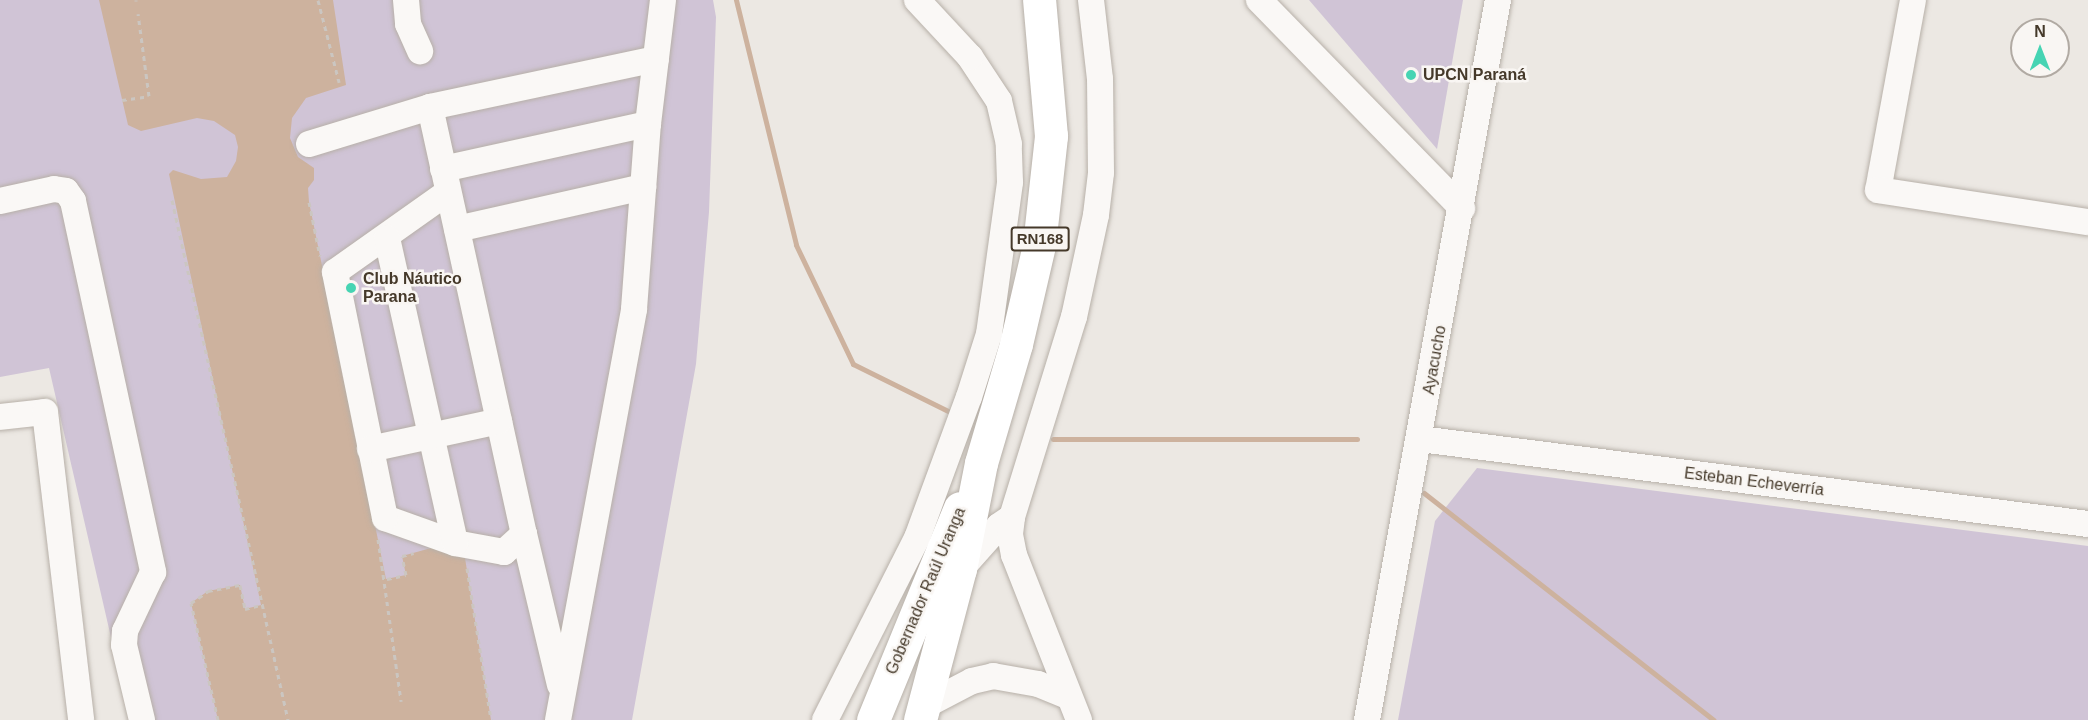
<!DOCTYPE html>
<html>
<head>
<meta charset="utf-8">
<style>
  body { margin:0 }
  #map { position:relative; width:2088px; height:720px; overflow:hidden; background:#ece8e3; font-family:Arial,sans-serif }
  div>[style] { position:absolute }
  .green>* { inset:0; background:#d0c4d6 }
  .water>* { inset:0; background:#cdb29e }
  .stream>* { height:5px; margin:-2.5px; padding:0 2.5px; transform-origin:2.5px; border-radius:2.5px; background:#cdb29e }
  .path>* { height:3px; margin-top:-1.5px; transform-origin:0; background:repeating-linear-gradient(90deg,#cbc6c1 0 4.5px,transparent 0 9px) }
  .roads { filter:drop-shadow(0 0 2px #b7b0a8) drop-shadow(0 0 2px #b7b0a8) }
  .minor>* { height:26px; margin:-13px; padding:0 13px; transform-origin:13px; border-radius:13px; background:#faf8f6 }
  .highway>* { height:33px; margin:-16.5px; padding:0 16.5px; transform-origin:16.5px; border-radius:16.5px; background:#fff }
  .dots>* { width:16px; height:16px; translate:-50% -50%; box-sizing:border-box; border:3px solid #f9f6f3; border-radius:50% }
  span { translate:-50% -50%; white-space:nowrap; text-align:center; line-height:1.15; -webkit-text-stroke:5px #f9f6f3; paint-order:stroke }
  .shield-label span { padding:2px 4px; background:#f9f6f3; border:2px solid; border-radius:4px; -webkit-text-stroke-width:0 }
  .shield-label { font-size:15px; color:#45392a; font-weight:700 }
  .poi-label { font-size:16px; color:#45392a; font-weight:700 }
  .left { translate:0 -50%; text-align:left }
  .street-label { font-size:16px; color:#45392a }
  .north { position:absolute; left:2010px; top:18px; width:60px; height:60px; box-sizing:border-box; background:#f9f6f3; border:2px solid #b1aaa3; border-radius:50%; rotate:0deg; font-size:16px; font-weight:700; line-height:24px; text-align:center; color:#45392a }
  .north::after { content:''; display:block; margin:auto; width:21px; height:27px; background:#46d4b3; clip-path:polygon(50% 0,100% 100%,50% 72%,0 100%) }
</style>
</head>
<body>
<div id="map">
  <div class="green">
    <i style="clip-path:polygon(0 0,713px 0,716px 17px,709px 212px,696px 364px,632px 720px,130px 720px,49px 368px,0 377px)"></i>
    <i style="clip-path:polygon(1309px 0,1463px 0,1437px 149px)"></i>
    <i style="clip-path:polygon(1477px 468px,2088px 546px,2088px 720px,1398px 720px,1435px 521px)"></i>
  </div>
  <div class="water">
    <i style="clip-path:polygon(99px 0,333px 0,346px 85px,306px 98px,292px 118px,290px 138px,298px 157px,314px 168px,314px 180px,308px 188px,309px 202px,386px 579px,406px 575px,402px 556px,435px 547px,465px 558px,491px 720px,218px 720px,191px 603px,208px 591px,240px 585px,245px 609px,261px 605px,169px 174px,173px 170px,201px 179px,227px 177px,236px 161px,238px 147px,235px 135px,214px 121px,197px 118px,141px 131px,128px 125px)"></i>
  </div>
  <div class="stream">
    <i style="left:736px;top:0;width:252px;rotate:76.2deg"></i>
    <i style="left:796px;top:245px;width:132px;rotate:64.4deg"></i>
    <i style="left:853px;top:364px;width:106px;rotate:26.3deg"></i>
    <i style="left:1053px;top:439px;width:304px"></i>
    <i style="left:1424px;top:493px;width:368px;rotate:38.1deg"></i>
  </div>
  <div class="path">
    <i style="left:136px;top:0;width:1px;rotate:90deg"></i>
    <i style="left:318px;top:0;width:85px;rotate:75.6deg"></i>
    <i style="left:122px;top:100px;width:27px;rotate:-8deg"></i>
    <i style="left:149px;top:96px;width:83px;rotate:-97.6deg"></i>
    <i style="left:172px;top:200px;width:533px;rotate:77.42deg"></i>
    <i style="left:309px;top:202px;width:55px;rotate:78.5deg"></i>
    <i style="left:378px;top:539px;width:164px;rotate:81.9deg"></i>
    <i style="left:467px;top:568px;width:154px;rotate:81deg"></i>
    <i style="left:387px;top:579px;width:19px;rotate:-12deg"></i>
    <i style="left:406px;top:575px;width:19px;rotate:-102deg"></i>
    <i style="left:402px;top:556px;width:12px;rotate:-14deg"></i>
    <i style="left:218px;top:720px;width:120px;rotate:-103deg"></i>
    <i style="left:191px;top:603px;width:21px;rotate:-35deg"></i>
    <i style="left:208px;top:591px;width:33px;rotate:-11deg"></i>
    <i style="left:240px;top:585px;width:25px;rotate:78deg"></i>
    <i style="left:245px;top:609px;width:16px;rotate:-14deg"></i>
  </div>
  <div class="roads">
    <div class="minor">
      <i style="left:406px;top:0;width:24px;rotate:85deg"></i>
      <i style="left:408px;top:24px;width:30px;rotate:66deg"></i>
      <i style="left:1259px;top:0;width:291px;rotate:45.7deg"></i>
      <i style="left:1913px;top:0;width:193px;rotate:100.4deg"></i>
      <i style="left:1878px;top:190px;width:212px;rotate:8.7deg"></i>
      <i style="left:430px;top:107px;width:437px;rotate:77.6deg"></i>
      <i style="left:524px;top:534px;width:27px;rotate:138deg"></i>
      <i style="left:504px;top:552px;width:50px;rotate:-169.6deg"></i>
      <i style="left:455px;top:543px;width:74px;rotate:-160.3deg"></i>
      <i style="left:385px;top:518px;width:251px;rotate:-101.5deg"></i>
      <i style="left:335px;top:272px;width:138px;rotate:-35.3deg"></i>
      <i style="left:309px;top:144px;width:127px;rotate:-17deg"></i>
      <i style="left:430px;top:107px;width:231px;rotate:-12deg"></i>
      <i style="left:443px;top:169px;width:210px;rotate:-12.4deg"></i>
      <i style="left:0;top:201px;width:55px;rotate:-12.5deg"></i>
      <i style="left:54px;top:189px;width:12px;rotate:9deg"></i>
      <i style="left:66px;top:191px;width:12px;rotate:55deg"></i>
      <i style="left:73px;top:201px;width:380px;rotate:77.8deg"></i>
      <i style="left:153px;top:572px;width:65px;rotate:115.4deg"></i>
      <i style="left:125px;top:631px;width:14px;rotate:94deg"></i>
      <i style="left:124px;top:645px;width:77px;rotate:76.5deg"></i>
      <i style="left:457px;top:229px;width:191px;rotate:-12.7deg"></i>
      <i style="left:387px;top:238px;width:312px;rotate:77.4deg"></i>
      <i style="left:0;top:417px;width:45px;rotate:-6.3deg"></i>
      <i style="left:45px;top:412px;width:310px;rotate:83.3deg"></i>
      <i style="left:1420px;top:439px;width:673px;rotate:7.25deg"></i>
      <i style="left:370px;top:449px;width:132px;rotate:-12.2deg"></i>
      <i style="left:524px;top:534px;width:155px;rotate:76.6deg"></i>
      <i style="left:961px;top:569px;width:57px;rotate:-48.5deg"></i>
      <i style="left:999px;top:526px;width:16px;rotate:-35deg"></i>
      <i style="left:924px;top:706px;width:54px;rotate:-27.5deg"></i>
      <i style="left:972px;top:681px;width:22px;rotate:-13deg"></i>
      <i style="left:993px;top:676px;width:46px;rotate:10.1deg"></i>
      <i style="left:1038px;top:684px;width:31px;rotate:22deg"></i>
      <i style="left:558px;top:720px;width:418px;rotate:-79.5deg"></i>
      <i style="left:634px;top:309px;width:186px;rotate:-85.7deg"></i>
      <i style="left:648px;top:124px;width:125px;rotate:-83.1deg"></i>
      <i style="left:825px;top:720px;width:204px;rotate:-63.2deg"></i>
      <i style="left:917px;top:538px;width:150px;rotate:-69.8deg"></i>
      <i style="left:969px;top:397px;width:66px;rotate:-72.4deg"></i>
      <i style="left:989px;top:334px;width:153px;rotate:-82.1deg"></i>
      <i style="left:1010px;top:182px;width:38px;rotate:-92deg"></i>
      <i style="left:1009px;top:144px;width:44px;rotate:-103.1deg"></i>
      <i style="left:999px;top:101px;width:53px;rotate:-123.4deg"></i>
      <i style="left:970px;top:57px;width:78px;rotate:-132.9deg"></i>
      <i style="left:1079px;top:720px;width:177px;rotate:-111.5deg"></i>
      <i style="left:1014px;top:555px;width:21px;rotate:-101deg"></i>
      <i style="left:1010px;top:534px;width:17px;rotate:-83deg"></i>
      <i style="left:1012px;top:517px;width:209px;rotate:-72.8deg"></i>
      <i style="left:1074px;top:317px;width:104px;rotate:-77.8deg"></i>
      <i style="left:1096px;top:215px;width:42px;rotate:-83.2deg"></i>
      <i style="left:1101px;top:173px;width:94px;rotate:-90.6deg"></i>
      <i style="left:1100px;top:79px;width:80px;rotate:-96.5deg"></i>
      <i style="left:1367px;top:720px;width:732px;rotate:-79.69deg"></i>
    </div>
    <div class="highway">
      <i style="left:873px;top:720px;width:229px;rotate:-67.7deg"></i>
      <i style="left:920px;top:720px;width:156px;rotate:-75.2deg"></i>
      <i style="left:960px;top:569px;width:108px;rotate:-78.8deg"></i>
      <i style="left:981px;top:463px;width:124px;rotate:-73.6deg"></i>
      <i style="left:1016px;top:344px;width:102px;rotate:-76.9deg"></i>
      <i style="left:1039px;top:245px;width:110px;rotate:-83.7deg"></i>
      <i style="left:1051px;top:136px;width:137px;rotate:-95deg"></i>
    </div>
  </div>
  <div class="dots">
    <i style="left:1411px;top:75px;background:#46d4b3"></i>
    <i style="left:351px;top:288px;background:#46d4b3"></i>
  </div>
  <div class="shield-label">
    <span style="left:1040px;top:239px">RN168</span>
  </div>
  <div class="poi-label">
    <span class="left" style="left:1423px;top:75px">UPCN Paraná</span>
    <span class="left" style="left:363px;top:288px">Club Náutico<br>Parana</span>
  </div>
  <div class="street-label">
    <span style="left:1435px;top:360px;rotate:-80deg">Ayacucho</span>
    <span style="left:1754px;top:482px;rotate:7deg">Esteban Echeverría</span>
    <span style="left:926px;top:591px;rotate:-67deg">Gobernador Raúl Uranga</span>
  </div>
  <div class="north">N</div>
</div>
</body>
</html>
